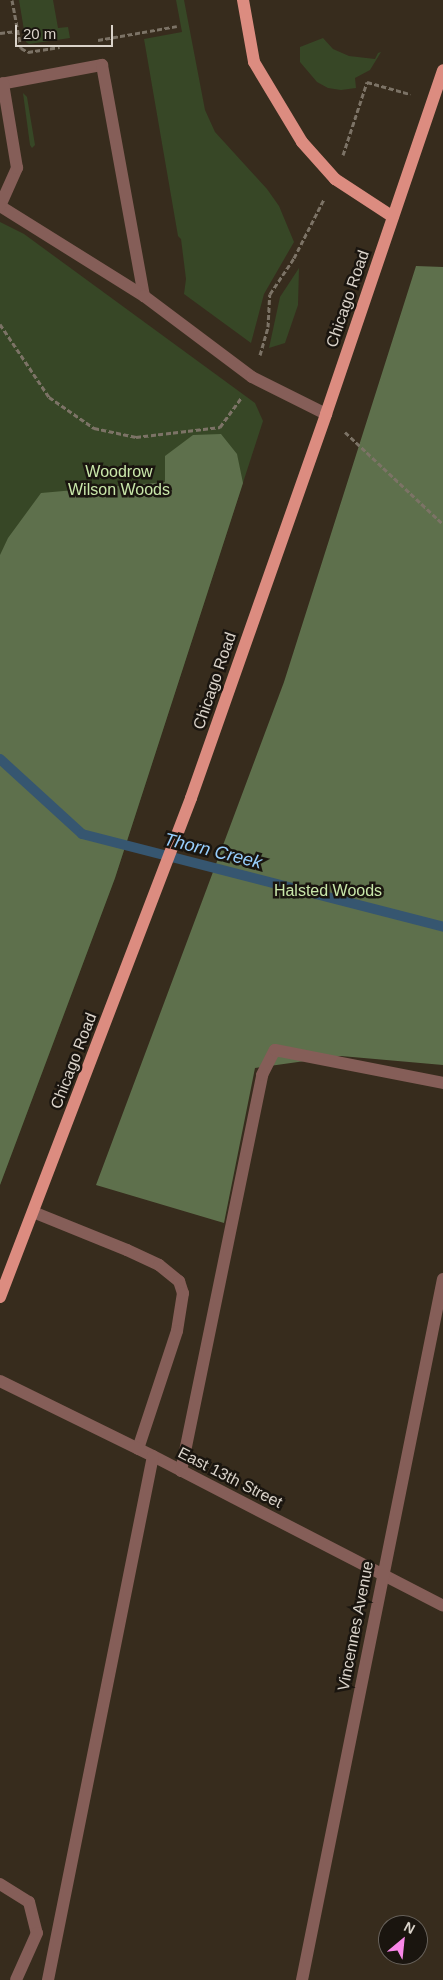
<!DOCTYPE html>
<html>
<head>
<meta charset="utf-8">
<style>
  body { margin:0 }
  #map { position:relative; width:443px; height:1980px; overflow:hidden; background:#372c1d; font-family:Helvetica,sans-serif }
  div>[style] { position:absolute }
  .green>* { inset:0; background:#374726 }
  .forest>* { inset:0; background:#5e704c }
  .stream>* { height:10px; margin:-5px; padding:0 5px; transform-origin:5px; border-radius:5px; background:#365670 }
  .path>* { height:3px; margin-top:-1.5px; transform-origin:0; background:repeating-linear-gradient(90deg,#7c7366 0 5px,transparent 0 7.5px) }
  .minor>* { height:12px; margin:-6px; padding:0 6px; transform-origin:6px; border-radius:6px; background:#855e58 }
  .major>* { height:12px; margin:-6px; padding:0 6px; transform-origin:6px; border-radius:6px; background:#dc8c80 }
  span { translate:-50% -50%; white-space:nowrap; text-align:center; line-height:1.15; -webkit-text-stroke:5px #1a150f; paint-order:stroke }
  .street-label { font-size:16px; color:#dad3ca }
  .park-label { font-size:16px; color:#c9e7aa }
  .water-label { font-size:18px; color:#97cefd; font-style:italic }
  .north { position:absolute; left:378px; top:1915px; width:50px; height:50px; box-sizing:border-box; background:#1a150f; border:1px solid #67615a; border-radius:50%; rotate:28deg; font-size:14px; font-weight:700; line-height:20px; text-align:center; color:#dad3ca }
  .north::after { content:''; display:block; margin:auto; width:18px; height:22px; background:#f987e8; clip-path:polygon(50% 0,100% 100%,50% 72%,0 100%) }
  .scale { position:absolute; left:15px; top:25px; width:98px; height:22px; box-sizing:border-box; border:2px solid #dad3ca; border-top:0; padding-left:6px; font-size:15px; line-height:18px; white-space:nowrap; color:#dad3ca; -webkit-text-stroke:4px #1a150f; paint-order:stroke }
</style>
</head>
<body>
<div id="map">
  <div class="green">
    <i style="clip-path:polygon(19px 0,53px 0,58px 28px,68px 27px,70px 38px,29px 44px,26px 42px)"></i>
    <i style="clip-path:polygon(176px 0,184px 0,205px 110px,215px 132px,267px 189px,279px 206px,294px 242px,264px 294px,251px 343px,184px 294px,186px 279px,181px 239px,178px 236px,144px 39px,182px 32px)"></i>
    <i style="clip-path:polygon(323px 38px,333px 49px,349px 56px,375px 59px,378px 53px,381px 52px,370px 70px,355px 78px,356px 88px,341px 90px,328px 88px,317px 82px,300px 62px,300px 47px)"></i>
    <i style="clip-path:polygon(23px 93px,27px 97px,35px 145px,32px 148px,30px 145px)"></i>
    <i style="clip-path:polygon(0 222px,24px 234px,255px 403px,263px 421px,115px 878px,0 1185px)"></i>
    <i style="clip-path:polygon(299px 268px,298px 305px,285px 343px,269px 348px,280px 297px)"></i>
  </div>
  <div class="forest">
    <i style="clip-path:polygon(416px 266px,443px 267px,443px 1065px,341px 1056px,255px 1068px,224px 1223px,96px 1185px,284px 682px)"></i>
    <i style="clip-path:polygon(221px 434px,237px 454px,243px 483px,115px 878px,0 1185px,0 555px,8px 538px,41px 493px,165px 482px,165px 456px,193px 435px)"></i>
  </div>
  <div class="stream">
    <i style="left:0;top:759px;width:111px;rotate:42.4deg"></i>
    <i style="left:82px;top:834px;width:373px;rotate:14.4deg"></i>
  </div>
  <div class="path">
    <i style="left:12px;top:0;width:49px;rotate:79.4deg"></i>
    <i style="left:21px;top:48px;width:8px;rotate:30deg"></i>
    <i style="left:28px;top:52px;width:32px;rotate:-9deg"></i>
    <i style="left:0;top:33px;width:17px;rotate:-7deg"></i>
    <i style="left:98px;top:40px;width:80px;rotate:-10deg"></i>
    <i style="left:343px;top:155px;width:77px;rotate:-71.8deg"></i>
    <i style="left:367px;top:82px;width:45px;rotate:15.6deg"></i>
    <i style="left:0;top:324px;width:88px;rotate:56.1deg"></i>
    <i style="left:49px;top:397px;width:55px;rotate:34.6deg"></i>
    <i style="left:94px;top:428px;width:43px;rotate:12.1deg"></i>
    <i style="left:136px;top:437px;width:85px;rotate:-6.8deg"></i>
    <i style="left:220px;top:427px;width:37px;rotate:-54deg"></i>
    <i style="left:260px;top:355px;width:29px;rotate:-74deg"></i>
    <i style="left:268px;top:327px;width:33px;rotate:-87deg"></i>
    <i style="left:270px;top:294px;width:43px;rotate:-56.3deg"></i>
    <i style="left:294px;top:258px;width:66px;rotate:-63deg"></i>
    <i style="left:345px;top:432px;width:134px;rotate:43.2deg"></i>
  </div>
  <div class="minor">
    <i style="left:0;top:84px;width:104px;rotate:-10.6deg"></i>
    <i style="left:102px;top:65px;width:235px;rotate:79.7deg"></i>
    <i style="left:0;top:206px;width:170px;rotate:32deg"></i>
    <i style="left:144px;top:296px;width:135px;rotate:36.9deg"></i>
    <i style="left:252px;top:377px;width:83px;rotate:26.6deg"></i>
    <i style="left:0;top:206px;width:42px;rotate:-65.9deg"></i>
    <i style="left:17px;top:168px;width:86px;rotate:-99.4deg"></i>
    <i style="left:33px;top:1212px;width:101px;rotate:22deg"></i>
    <i style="left:127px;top:1250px;width:35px;rotate:25deg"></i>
    <i style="left:159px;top:1265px;width:26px;rotate:39deg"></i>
    <i style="left:179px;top:1281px;width:13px;rotate:72deg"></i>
    <i style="left:183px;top:1293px;width:38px;rotate:99deg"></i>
    <i style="left:177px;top:1331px;width:124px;rotate:108.3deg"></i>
    <i style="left:0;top:1381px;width:170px;rotate:26.1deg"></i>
    <i style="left:153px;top:1456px;width:326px;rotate:27.3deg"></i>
    <i style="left:181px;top:1471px;width:404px;rotate:-78.4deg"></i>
    <i style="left:262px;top:1075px;width:28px;rotate:-63deg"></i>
    <i style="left:275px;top:1050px;width:171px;rotate:11.1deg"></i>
    <i style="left:0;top:1884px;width:34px;rotate:32deg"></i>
    <i style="left:29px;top:1902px;width:32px;rotate:76deg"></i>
    <i style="left:37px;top:1933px;width:51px;rotate:114.1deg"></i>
    <i style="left:48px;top:1980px;width:534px;rotate:-78.67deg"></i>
    <i style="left:302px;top:1980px;width:715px;rotate:-78.63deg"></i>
  </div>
  <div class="major">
    <i style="left:243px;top:0;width:63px;rotate:79.9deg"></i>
    <i style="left:254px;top:62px;width:93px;rotate:59deg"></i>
    <i style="left:302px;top:142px;width:50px;rotate:48.3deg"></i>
    <i style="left:335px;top:179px;width:69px;rotate:33.2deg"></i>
    <i style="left:0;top:1297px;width:534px;rotate:-69.05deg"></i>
    <i style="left:191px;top:798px;width:407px;rotate:-70.6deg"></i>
    <i style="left:326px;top:414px;width:363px;rotate:-71.2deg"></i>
  </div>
  <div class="street-label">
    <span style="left:348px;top:299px;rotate:-71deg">Chicago Road</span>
    <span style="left:215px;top:681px;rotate:-71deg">Chicago Road</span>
    <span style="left:74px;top:1061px;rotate:-69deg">Chicago Road</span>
    <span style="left:230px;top:1478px;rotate:27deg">East 13th Street</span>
    <span style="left:356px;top:1626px;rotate:-79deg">Vincennes Avenue</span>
  </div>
  <div class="park-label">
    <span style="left:119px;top:481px">Woodrow<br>Wilson Woods</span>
    <span style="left:328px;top:891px">Halsted Woods</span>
  </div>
  <div class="water-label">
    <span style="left:213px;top:851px;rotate:14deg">Thorn Creek</span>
  </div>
  <div class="north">N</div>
  <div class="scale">20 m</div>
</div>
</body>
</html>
